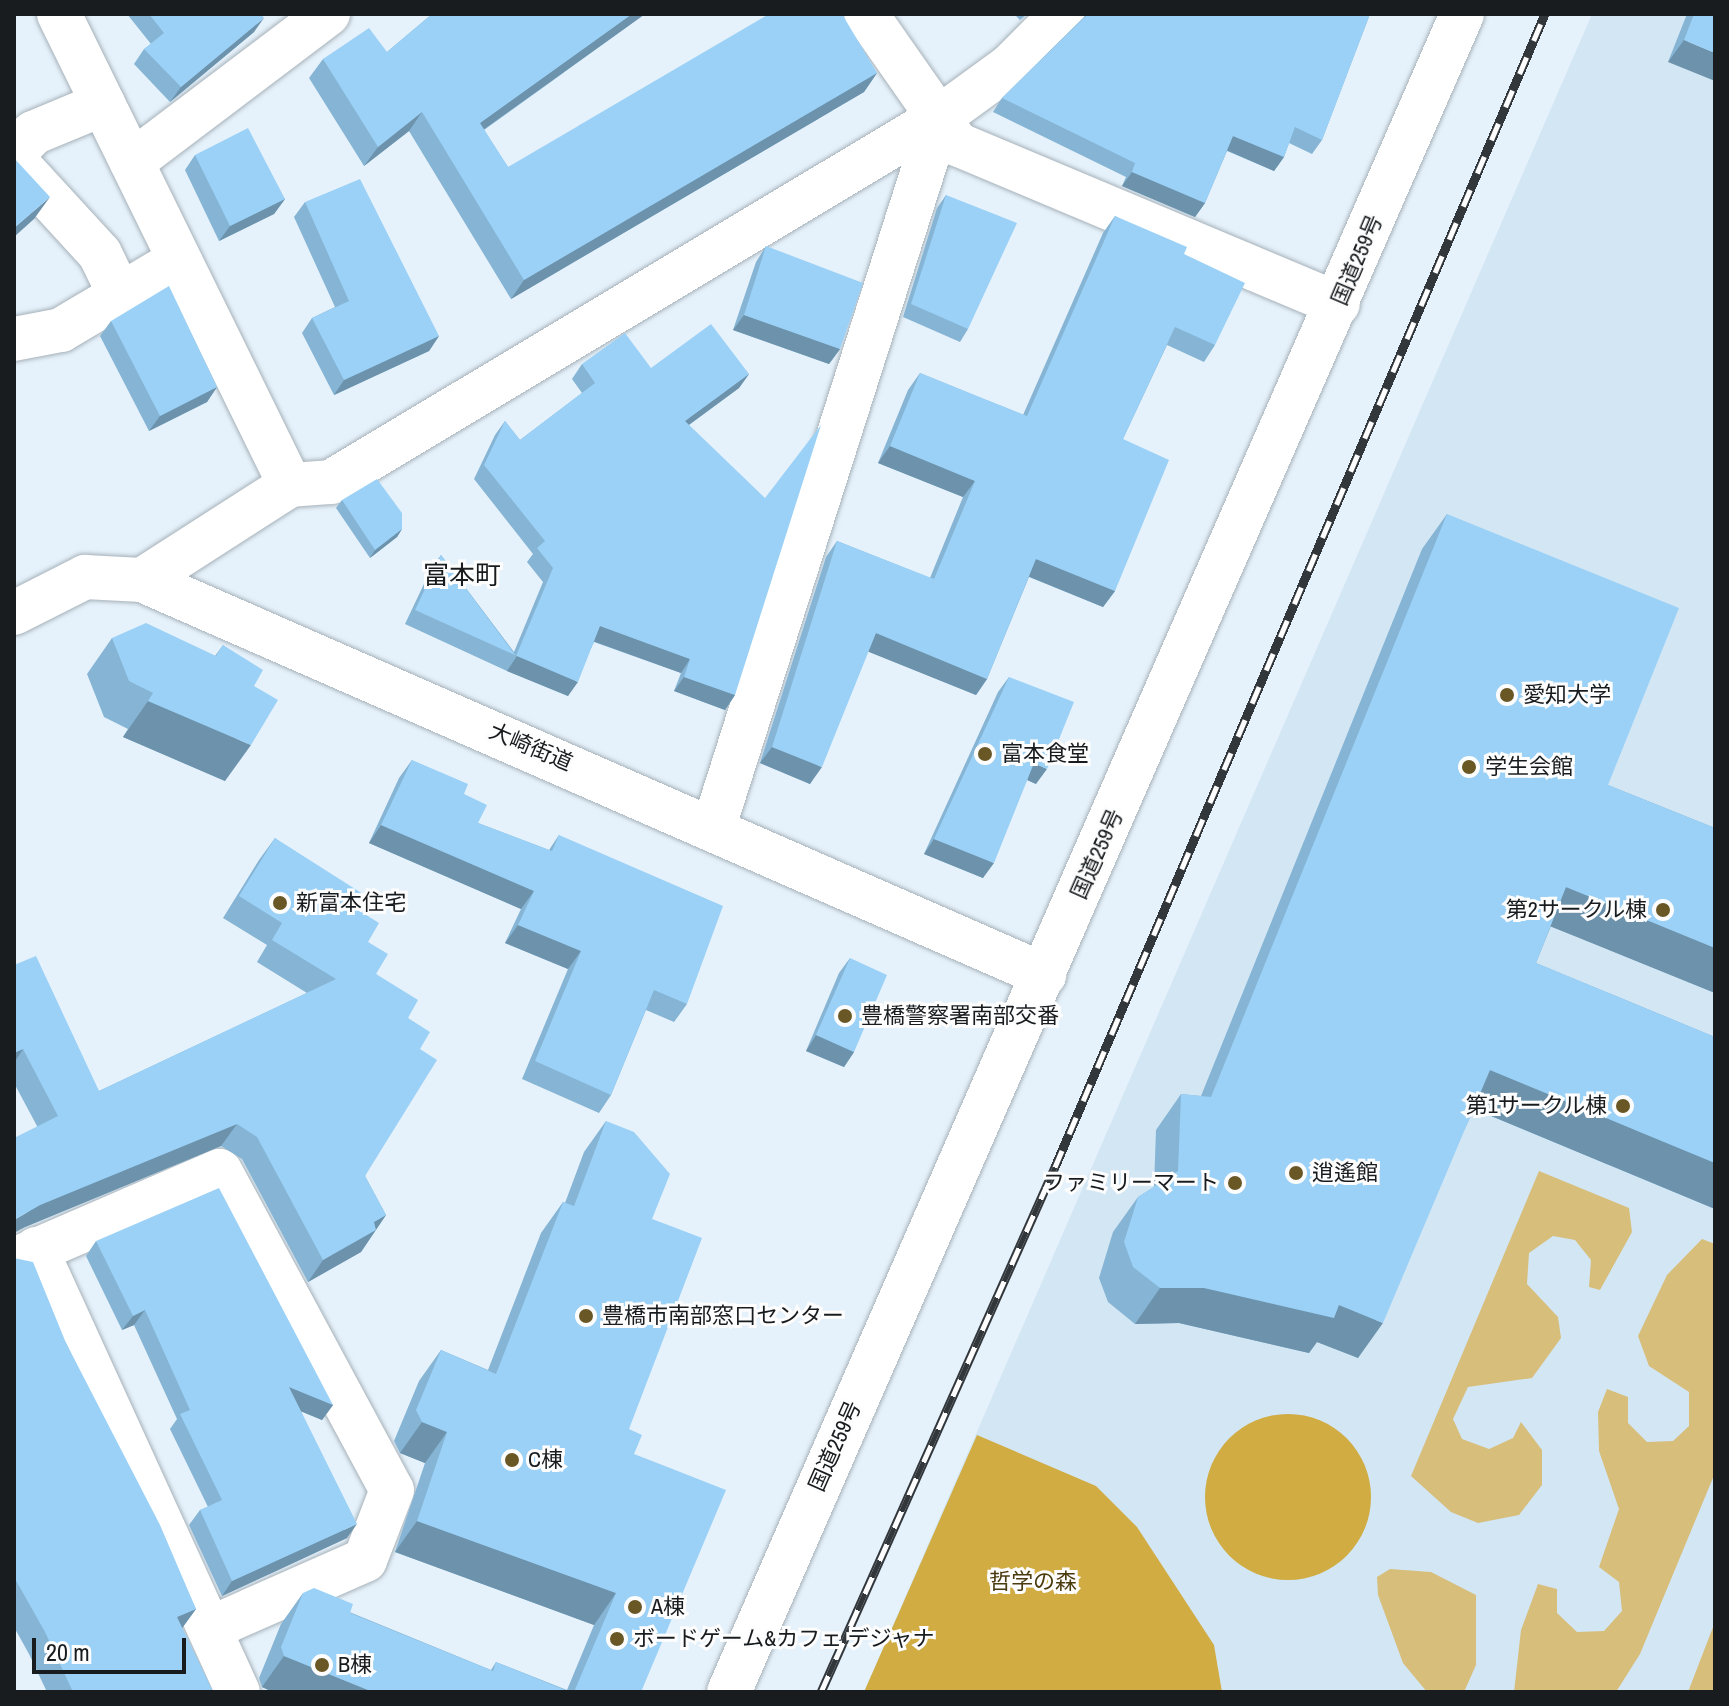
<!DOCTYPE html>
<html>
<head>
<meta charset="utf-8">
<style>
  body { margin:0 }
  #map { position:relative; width:1729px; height:1706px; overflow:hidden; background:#e6f2fb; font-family:"Archivo Narrow","Noto Sans JP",sans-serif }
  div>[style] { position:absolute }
  .built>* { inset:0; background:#d3e6f4 }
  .green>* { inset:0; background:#d7be7b }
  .forest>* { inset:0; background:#d0ac43 }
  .round { border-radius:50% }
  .roads { filter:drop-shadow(0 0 2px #a6b1b9) drop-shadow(0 0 2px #a6b1b9) }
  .minor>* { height:44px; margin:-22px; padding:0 22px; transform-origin:22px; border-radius:22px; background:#fff }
  .primary>* { height:44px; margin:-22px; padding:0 22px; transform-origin:22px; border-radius:22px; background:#fff }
  .trunk>* { height:44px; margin:-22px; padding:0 22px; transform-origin:22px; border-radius:22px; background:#fff }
  .rail>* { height:9px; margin-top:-4.5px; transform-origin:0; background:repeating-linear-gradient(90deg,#fdfdfd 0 18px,#32373b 0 36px); box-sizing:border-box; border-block:2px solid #32373b }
  .wall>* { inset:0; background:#85b4d4 }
  .shaded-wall>* { inset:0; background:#6c92ac }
  .building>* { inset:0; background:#9bd1f6 }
  .dots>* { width:22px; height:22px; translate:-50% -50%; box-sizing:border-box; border:4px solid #fdfdfd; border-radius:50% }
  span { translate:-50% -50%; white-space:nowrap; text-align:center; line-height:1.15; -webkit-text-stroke:6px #fdfdfd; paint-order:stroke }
  .street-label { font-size:22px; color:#181c1f }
  .poi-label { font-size:22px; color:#181c1f }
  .left { translate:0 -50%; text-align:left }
  .right { translate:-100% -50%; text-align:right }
  .park-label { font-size:22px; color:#4a3b0f }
  .quarter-label { font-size:26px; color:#181c1f }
  .frame { position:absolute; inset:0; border:16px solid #181c1f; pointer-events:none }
  .scale { position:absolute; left:32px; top:1638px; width:154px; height:36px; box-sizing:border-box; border:4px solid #181c1f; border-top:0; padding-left:10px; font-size:24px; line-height:28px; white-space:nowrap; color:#181c1f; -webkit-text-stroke:6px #fdfdfd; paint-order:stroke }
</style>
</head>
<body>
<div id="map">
  <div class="built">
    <i style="clip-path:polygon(1592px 14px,1715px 14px,1715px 1692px,864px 1692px)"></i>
  </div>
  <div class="green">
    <i style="clip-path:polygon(1539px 1171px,1629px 1208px,1632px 1232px,1600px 1290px,1589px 1287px,1591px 1260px,1575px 1240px,1553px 1236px,1529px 1253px,1527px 1284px,1558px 1317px,1561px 1338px,1532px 1378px,1468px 1387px,1453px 1419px,1462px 1439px,1489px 1449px,1513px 1438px,1521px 1422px,1542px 1450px,1542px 1485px,1519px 1515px,1478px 1523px,1451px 1512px,1411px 1476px)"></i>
    <i style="clip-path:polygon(1702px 1239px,1715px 1244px,1715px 1473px,1640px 1654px,1616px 1692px,1514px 1692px,1521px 1630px,1538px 1584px,1557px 1589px,1557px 1613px,1577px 1632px,1604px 1631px,1622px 1611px,1619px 1582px,1599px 1567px,1619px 1509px,1599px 1451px,1598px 1412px,1607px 1389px,1628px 1397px,1628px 1423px,1647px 1442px,1673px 1441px,1689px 1426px,1689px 1392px,1649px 1366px,1638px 1336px,1667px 1275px)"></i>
    <i style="clip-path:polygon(1390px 1569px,1431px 1572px,1476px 1595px,1476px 1665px,1464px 1692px,1427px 1692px,1403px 1663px,1378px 1595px,1377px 1577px)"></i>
    <i style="clip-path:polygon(1715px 1622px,1715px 1692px,1688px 1692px)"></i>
  </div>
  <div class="forest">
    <i class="round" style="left:1205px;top:1414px;width:166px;height:166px"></i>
    <i style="clip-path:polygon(977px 1435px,1096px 1486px,1137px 1527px,1214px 1645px,1222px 1692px,864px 1692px)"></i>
  </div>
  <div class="roads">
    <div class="minor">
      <i style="left:59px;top:14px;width:525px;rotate:63.87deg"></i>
      <i style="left:866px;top:14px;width:159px;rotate:55deg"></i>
      <i style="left:957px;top:144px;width:413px;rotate:22.8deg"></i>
      <i style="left:14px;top:153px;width:28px;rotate:-46deg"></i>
      <i style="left:33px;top:133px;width:76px;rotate:-22.5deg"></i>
      <i style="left:14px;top:160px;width:127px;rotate:47.5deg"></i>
      <i style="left:100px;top:254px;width:46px;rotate:64deg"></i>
      <i style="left:132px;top:162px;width:246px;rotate:-37.1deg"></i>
      <i style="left:14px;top:339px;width:48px;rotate:-10.8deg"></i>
      <i style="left:61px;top:330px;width:137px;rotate:-30.7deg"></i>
      <i style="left:142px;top:580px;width:176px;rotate:-32.7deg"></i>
      <i style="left:290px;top:485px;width:41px;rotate:-4.2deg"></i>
      <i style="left:331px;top:482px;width:710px;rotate:-30.94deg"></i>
      <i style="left:940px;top:117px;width:87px;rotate:-36.1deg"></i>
      <i style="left:1010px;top:66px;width:74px;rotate:-45deg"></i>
      <i style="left:714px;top:826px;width:744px;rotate:-72.32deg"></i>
      <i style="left:36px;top:1249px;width:487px;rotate:65.5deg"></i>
      <i style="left:14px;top:1260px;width:224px;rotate:-23.4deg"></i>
      <i style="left:220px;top:1171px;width:362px;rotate:61.7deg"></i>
      <i style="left:392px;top:1490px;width:75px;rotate:111.1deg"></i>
      <i style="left:365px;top:1560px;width:168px;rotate:156.2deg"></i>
    </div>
    <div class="primary">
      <i style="left:14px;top:613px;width:80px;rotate:-26.9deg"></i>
      <i style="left:85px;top:577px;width:57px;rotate:3deg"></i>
      <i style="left:142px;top:580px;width:985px;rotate:23.65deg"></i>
    </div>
    <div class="trunk">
      <i style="left:729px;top:1692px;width:1831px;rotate:-66.4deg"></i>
    </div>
  </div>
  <div class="rail">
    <i style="left:821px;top:1692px;width:575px;rotate:-65.98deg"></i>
    <i style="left:1055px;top:1167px;width:1253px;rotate:-66.98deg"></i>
  </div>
  <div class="wall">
    <i style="clip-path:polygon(127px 14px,261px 14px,254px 32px,170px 102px,134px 64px,144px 49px,151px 44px)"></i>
    <i style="clip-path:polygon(432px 14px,645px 14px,484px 130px,508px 167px,877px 73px,864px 92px,511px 299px,409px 131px,364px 166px,309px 78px,323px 59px,387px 52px)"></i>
    <i style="clip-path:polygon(1014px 14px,1027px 14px,1020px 20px)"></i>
    <i style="clip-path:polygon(1085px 14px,1370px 14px,1322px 140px,1312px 154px,1289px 143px,1284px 157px,1274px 171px,1227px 151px,1205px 203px,1195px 217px,1122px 186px,1126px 177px,993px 112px,1002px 98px,1085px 16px)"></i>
    <i style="clip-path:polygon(1687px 14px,1715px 14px,1668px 62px)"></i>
    <i style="clip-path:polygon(195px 155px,285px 199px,274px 214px,219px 241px,185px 170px)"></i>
    <i style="clip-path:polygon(946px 195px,968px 329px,960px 342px,903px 317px,937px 208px)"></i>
    <i style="clip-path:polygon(305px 202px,439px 336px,429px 351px,334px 395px,302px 333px,312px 318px,335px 307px,294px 217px)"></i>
    <i style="clip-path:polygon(1115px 216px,1184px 254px,1215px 345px,1204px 362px,1167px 345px,1123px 439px,1115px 591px,1103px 607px,1029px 577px,987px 679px,976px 695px,868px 651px,810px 784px,760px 763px,826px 557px,837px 541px,930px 578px,963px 497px,878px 463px,908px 390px,920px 373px,1023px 415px,1103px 233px)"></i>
    <i style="clip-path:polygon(766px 246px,840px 349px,829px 364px,733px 330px,756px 262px)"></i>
    <i style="clip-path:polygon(111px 321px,217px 387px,207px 402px,149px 431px,100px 336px)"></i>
    <i style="clip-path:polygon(582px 364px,749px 374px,739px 388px,689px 425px,735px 695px,725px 710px,674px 691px,681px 673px,594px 642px,568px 696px,507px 671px,405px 624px,431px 569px,441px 555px,514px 652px,543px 582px,527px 562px,533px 554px,474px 479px,495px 435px,505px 421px,520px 440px,582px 393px,572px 379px)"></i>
    <i style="clip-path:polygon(342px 500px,402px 529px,397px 537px,370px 558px,336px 508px)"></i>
    <i style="clip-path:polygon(1447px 514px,1608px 785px,1715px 828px,1715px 993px,1551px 926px,1536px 963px,1715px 1037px,1715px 1209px,1474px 1109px,1358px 1358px,1317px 1342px,1309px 1353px,1179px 1323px,1135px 1324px,1108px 1302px,1099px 1278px,1113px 1232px,1138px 1197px,1154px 1187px,1156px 1130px,1181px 1094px,1201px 1096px,1422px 549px)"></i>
    <i style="clip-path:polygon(112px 638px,215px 656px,223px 645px,254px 686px,225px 781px,123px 737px,128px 729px,104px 717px,87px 674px)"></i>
    <i style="clip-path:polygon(1009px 677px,1036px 784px,1027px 780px,983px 878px,924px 854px,998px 692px)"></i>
    <i style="clip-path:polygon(412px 760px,464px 794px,478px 823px,549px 850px,559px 835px,687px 1004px,674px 1022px,646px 1010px,611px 1095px,599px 1113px,522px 1079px,568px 969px,505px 943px,521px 909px,369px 843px,399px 778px)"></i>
    <i style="clip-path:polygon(275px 838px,355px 908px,368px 942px,376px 974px,408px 1018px,420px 1049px,365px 1176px,386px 1215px,361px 1252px,308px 1282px,242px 1159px,221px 1146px,25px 1227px,37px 1126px,14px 1083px,14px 965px,99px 1091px,307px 993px,257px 962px,267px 945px,223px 918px,259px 860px)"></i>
    <i style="clip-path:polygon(850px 958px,854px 1052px,844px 1067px,806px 1051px,839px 973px)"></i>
    <i style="clip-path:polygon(606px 1121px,652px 1219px,629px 1429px,634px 1454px,641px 1692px,273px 1692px,262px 1687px,259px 1678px,281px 1624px,303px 1593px,491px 1670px,496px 1662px,567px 1690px,594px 1625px,395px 1552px,425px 1463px,400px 1453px,394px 1441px,419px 1381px,441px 1350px,488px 1370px,541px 1233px,563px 1202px,565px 1203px,584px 1152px)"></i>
    <i style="clip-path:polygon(96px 1241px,333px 1405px,322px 1420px,301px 1411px,347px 1538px,222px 1596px,189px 1525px,200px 1510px,208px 1507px,170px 1429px,177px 1419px,134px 1325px,122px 1330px,86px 1256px)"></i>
    <i style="clip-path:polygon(14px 1258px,66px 1343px,196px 1609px,182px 1628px,213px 1692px,47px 1692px,29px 1654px,14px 1627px)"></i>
  </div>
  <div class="shaded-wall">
    <i style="clip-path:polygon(632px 14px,645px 14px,466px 142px,480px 123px)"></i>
    <i style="clip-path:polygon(264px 18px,254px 32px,170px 102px,181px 87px)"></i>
    <i style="clip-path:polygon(1684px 40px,1715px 53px,1715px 81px,1668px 62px)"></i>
    <i style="clip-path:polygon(877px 73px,864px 92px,511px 299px,524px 280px)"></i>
    <i style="clip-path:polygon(422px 112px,409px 131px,364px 166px,378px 147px)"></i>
    <i style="clip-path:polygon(1233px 136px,1284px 157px,1274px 171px,1224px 149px)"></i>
    <i style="clip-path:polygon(1132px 172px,1205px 203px,1195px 217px,1122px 186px)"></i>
    <i style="clip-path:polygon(50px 197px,34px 219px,14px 237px,14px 228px)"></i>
    <i style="clip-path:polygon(285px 199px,274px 214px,219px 241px,230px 226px)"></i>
    <i style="clip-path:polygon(744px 315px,840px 349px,829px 364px,733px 330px)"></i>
    <i style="clip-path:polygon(439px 336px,429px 351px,334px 395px,344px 380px)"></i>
    <i style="clip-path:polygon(749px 374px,739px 388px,675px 435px,685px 421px)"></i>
    <i style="clip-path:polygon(217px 387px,207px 402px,149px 431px,160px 416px)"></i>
    <i style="clip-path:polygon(890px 446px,975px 481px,963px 497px,878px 463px)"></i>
    <i style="clip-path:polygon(402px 529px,397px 537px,370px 558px,375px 550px)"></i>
    <i style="clip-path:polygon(1036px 559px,1115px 591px,1103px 607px,1025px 575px)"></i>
    <i style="clip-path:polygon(600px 626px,690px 659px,681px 673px,590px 640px)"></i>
    <i style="clip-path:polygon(876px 633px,987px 679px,976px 695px,864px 650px)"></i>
    <i style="clip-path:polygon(517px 656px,578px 682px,568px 696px,507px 671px)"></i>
    <i style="clip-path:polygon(684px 677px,735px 695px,725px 710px,674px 691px)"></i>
    <i style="clip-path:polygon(148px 701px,251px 745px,225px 781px,123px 737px)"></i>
    <i style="clip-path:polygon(772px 747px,822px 767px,810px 784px,760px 763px)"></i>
    <i style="clip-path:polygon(1034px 763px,1047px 769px,1036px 784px,1023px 778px)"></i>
    <i style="clip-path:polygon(381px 825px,534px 891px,521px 909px,369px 843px)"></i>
    <i style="clip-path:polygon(934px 839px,994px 863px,983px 878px,924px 854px)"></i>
    <i style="clip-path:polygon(1566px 887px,1715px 948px,1715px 993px,1542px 923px)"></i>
    <i style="clip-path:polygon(518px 925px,581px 951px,568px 969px,505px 943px)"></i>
    <i style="clip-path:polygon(816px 1035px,854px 1052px,844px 1067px,806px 1051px)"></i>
    <i style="clip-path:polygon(23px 1049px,14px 1063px,14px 1053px)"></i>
    <i style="clip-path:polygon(1490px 1070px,1715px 1163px,1715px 1209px,1465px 1105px)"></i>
    <i style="clip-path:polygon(237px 1124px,221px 1146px,25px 1227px,14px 1233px,14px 1220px,40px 1205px)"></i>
    <i style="clip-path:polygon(386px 1215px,361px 1252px,308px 1282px,323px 1260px,374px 1222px)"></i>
    <i style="clip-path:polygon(1160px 1288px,1204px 1288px,1339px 1305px,1383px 1323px,1358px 1358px,1317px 1342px,1309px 1353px,1179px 1323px,1135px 1324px)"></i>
    <i style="clip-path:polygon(145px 1310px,134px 1325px,122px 1330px,133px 1316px)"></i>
    <i style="clip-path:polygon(289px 1387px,333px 1405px,322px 1420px,278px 1402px)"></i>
    <i style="clip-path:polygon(422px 1422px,447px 1432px,425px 1463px,400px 1453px)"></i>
    <i style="clip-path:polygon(417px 1521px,616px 1593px,594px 1625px,395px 1552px)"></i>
    <i style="clip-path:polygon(357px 1524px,347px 1538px,222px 1596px,232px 1581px)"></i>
    <i style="clip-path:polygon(196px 1609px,180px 1631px,177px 1617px)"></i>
    <i style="clip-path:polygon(284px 1656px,373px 1692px,273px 1692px,262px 1687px)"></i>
  </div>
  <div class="building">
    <i style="clip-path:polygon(149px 14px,261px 14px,264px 18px,181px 87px,144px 49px,164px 33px)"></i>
    <i style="clip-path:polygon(432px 14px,632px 14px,480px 123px,508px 167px,769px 14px,842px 14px,877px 73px,524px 280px,422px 112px,378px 147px,323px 59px,369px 28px,387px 52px)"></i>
    <i style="clip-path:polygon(1088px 14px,1370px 14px,1322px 140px,1295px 127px,1284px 157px,1233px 136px,1205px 203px,1132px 172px,1135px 163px,1002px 98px)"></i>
    <i style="clip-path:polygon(1694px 14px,1715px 14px,1715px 53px,1684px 40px)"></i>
    <i style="clip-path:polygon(248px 128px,285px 199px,230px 226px,195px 155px)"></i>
    <i style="clip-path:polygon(14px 158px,50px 197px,14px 228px)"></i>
    <i style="clip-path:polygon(360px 179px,439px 336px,344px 380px,312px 318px,349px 301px,305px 202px)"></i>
    <i style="clip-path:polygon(946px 195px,1017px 223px,968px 329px,911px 304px)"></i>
    <i style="clip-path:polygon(1115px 216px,1187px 247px,1184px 254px,1245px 283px,1215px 345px,1175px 327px,1123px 439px,1169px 460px,1115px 591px,1036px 559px,987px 679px,876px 633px,822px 767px,772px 747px,837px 541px,934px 579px,975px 481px,890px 446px,920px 373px,1027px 416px)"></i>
    <i style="clip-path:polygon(766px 246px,863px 283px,840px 349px,744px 315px)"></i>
    <i style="clip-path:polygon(169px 286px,217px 387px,160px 416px,111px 321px)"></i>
    <i style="clip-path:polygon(711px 324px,749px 374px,685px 421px,765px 498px,821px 425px,735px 695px,684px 677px,690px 659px,600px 626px,578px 682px,517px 656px,415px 610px,441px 555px,516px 656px,553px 568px,537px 548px,545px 541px,484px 465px,505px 421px,520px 440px,595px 383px,582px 364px,625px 333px,651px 368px)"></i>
    <i style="clip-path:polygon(377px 479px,402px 513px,402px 529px,375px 550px,342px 500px)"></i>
    <i style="clip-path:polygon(1447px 514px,1679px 608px,1608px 785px,1715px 828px,1715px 948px,1566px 887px,1536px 963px,1715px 1037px,1715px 1163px,1490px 1070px,1383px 1323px,1339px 1305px,1334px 1318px,1204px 1288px,1160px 1288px,1133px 1267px,1124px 1242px,1138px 1197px,1178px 1171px,1181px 1094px,1211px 1097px)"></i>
    <i style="clip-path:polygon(146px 623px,216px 656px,223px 645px,263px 670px,254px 686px,278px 700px,251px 745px,148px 701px,153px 693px,129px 681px,112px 638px)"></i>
    <i style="clip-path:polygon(1009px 677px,1074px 702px,1047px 769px,1034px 763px,994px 863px,934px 839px)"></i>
    <i style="clip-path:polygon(412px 760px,468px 784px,464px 794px,487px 805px,478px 823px,552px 851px,559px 835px,723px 906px,687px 1004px,654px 990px,611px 1095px,535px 1061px,581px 951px,518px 925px,534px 891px,381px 825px)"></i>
    <i style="clip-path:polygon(275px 838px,363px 894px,355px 908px,379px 923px,368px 942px,388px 954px,376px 974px,418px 1000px,408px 1018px,430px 1032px,420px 1049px,437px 1060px,365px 1176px,386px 1215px,374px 1222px,376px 1230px,323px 1260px,257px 1137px,237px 1124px,40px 1205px,14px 1220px,14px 1138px,58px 1116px,23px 1049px,14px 1053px,14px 965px,36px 956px,99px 1091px,336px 979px,272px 940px,282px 923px,239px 896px)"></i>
    <i style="clip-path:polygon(850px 958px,887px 975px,854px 1052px,816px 1035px)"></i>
    <i style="clip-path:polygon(606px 1121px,634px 1132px,670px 1174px,652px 1219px,702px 1238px,629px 1429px,642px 1435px,634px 1454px,726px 1490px,641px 1692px,574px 1692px,616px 1593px,417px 1521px,447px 1432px,422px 1422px,416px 1410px,441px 1350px,496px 1374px,563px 1202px,574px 1206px)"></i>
    <i style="clip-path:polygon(219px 1188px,333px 1405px,289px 1387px,357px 1524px,232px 1581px,200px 1510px,222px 1500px,180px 1414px,190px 1410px,145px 1310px,133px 1316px,96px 1241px)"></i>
    <i style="clip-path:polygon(14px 1258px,33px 1262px,66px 1343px,160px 1525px,196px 1609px,177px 1617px,213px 1692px,73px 1692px,45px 1632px,14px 1577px)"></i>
    <i style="clip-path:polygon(314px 1588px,353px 1604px,350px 1613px,493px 1671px,496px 1662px,570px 1692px,373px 1692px,284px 1656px,281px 1647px,303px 1593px)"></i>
  </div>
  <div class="dots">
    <i style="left:1507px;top:695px;background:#695725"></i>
    <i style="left:985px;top:754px;background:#695725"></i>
    <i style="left:1469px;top:767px;background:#695725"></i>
    <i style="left:280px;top:903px;background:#695725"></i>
    <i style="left:1663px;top:910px;background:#695725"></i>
    <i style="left:845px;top:1016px;background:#695725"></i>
    <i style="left:1623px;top:1106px;background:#695725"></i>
    <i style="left:1296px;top:1173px;background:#695725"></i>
    <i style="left:1235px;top:1183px;background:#695725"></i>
    <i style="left:586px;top:1316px;background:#695725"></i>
    <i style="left:512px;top:1460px;background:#695725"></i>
    <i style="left:635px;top:1607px;background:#695725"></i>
    <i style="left:617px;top:1639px;background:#695725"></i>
    <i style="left:322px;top:1665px;background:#695725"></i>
  </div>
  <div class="street-label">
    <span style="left:1357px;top:260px;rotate:-67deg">国道259号</span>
    <span style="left:531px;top:747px;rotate:23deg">大崎街道</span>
    <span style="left:1097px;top:854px;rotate:-66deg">国道259号</span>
    <span style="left:835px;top:1446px;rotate:-66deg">国道259号</span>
  </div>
  <div class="poi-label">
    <span class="left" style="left:1523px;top:695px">愛知大学</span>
    <span class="left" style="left:1001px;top:754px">富本食堂</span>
    <span class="left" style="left:1485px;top:767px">学生会館</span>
    <span class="left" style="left:296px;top:903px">新富本住宅</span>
    <span class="right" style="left:1647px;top:910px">第2サークル棟</span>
    <span class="left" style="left:861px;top:1016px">豊橋警察署南部交番</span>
    <span class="right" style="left:1607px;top:1106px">第1サークル棟</span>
    <span class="left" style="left:1312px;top:1173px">逍遙館</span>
    <span class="right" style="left:1219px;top:1183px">ファミリーマート</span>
    <span class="left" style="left:602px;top:1316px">豊橋市南部窓口センター</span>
    <span class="left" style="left:528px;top:1460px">C棟</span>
    <span class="left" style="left:651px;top:1607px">A棟</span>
    <span class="left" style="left:633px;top:1639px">ボードゲーム&amp;カフェ デジャナ</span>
    <span class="left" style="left:338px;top:1665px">B棟</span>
  </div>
  <div class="park-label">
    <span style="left:1033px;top:1582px">哲学の森</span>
  </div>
  <div class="quarter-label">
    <span style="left:462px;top:575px">富本町</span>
  </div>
  <div class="frame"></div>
  <div class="scale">20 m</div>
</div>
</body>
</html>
